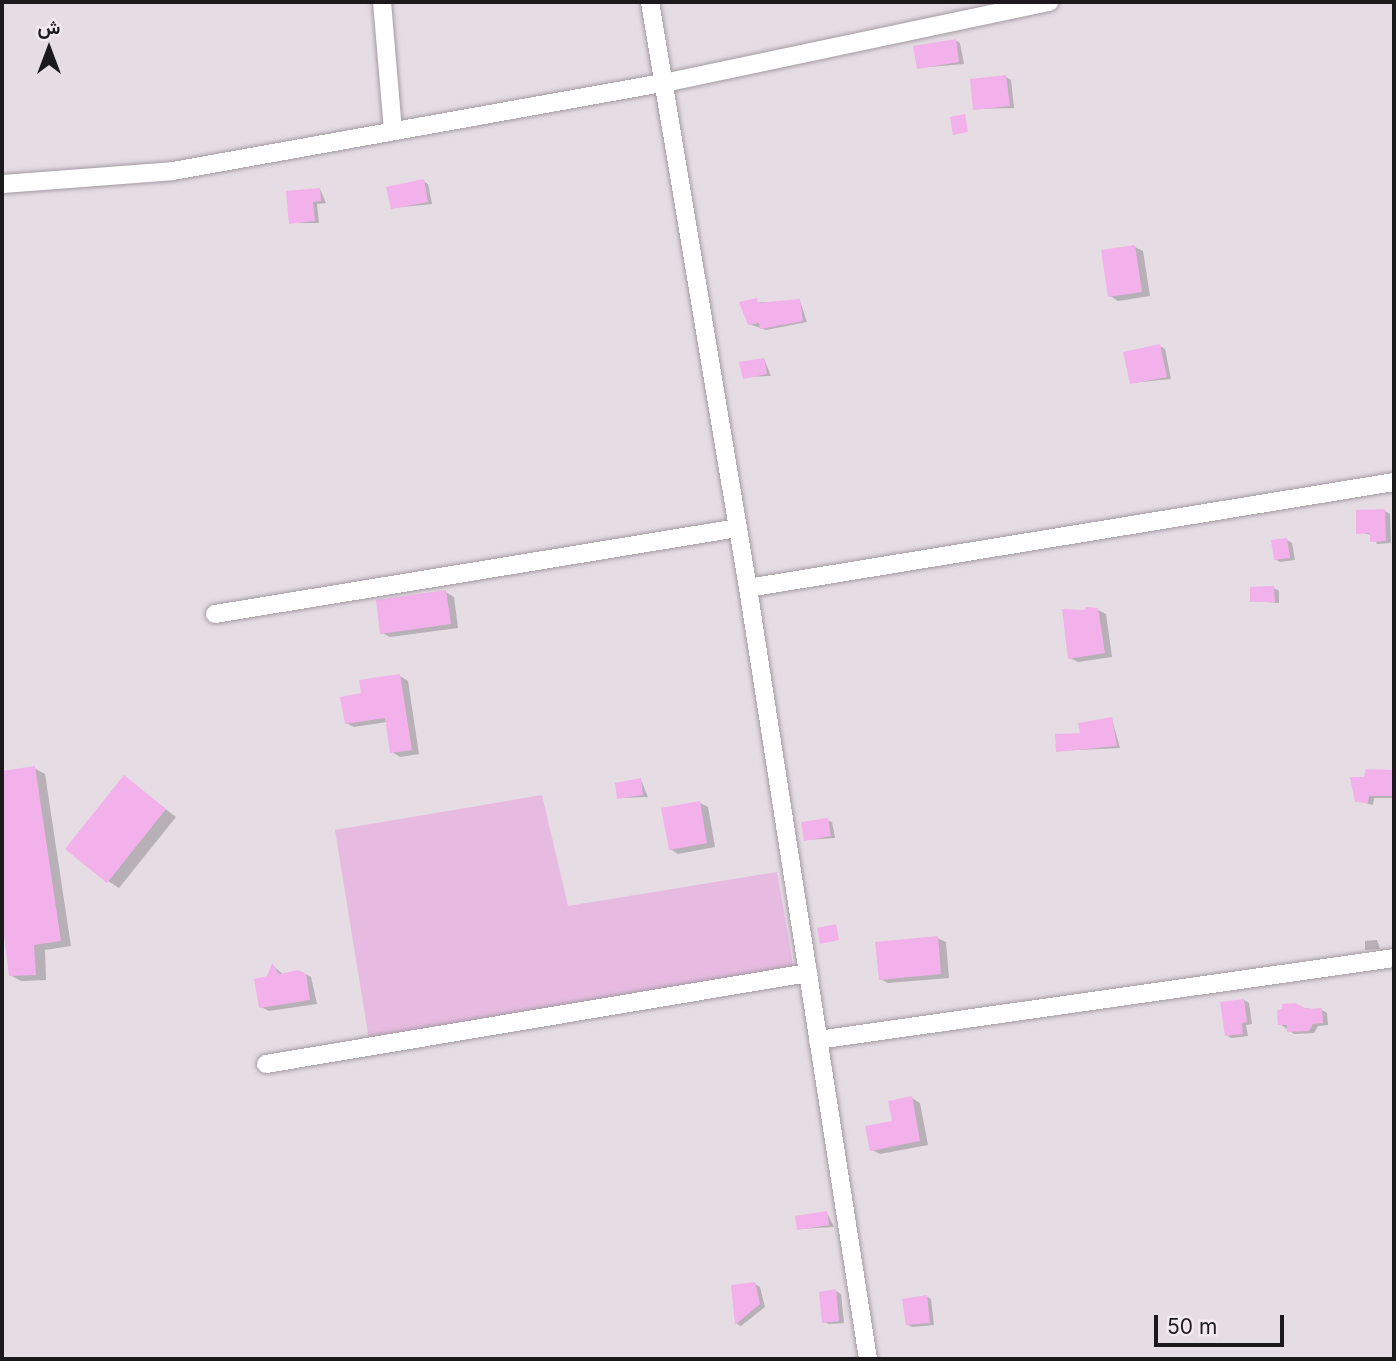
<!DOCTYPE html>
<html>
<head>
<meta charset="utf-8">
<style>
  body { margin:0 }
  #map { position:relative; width:1396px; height:1361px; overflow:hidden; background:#e5dce4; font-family:Inter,Vazirmatn,sans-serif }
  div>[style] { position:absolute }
  .green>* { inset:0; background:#e7bbe1 }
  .shadow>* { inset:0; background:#0003 }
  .building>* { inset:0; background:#f3b1eb }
  .roads { filter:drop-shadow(0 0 2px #a39aa2) drop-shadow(0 0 2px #a39aa2) }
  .minor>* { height:18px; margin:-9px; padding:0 9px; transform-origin:9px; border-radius:9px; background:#fff }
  span { translate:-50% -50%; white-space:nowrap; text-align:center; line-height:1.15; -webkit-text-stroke:7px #f2e9f1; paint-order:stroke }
  .frame { position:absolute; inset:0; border:4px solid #1c191c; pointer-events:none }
  .north { position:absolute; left:14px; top:14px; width:70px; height:70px; -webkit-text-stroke:5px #f2e9f1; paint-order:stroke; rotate:0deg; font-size:19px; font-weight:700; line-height:28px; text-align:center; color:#1c191c }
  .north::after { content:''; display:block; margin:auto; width:24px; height:32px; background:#1c191c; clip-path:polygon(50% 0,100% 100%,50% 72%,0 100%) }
  .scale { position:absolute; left:1154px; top:1315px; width:130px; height:32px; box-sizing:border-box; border:4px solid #1c191c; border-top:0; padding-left:9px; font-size:21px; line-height:24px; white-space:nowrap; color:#1c191c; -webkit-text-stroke:5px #f2e9f1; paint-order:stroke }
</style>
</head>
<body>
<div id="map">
  <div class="green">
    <i style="clip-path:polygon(542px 795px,568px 906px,777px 872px,795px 975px,370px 1046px,335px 830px)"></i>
  </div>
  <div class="shadow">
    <i style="clip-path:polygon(955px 40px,960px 43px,964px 64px,918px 68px)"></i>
    <i style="clip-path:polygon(1006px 77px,1011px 80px,1014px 108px,975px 109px)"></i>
    <i style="clip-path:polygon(423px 181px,428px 184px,432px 204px,393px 208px)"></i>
    <i style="clip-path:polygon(320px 189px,326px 203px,317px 204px,319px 223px,291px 223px)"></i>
    <i style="clip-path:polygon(1135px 247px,1143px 251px,1150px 296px,1118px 301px,1110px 296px)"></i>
    <i style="clip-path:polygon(800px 301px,807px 322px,766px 330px,749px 324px,742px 303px)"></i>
    <i style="clip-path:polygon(1160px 346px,1165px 349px,1171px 379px,1131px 383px)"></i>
    <i style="clip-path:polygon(764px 359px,771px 376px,744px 377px)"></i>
    <i style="clip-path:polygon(1385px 511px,1390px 514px,1391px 543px,1377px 544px,1372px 535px,1358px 532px)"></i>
    <i style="clip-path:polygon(1287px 540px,1292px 543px,1295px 560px,1280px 562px,1275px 559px)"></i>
    <i style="clip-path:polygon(1274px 588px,1279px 591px,1279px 603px,1252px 601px)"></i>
    <i style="clip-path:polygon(446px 592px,454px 597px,458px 628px,390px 637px,382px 633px)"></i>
    <i style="clip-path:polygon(1098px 610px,1106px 614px,1112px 657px,1078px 662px,1070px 658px)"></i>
    <i style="clip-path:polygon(400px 676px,408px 681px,419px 754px,400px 757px,392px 752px,387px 722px,354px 727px,346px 723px)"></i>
    <i style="clip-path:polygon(1112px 719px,1120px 748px,1057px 751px)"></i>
    <i style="clip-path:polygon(34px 768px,45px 774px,71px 946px,45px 950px,46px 980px,21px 981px,10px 975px,2px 914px,2px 773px)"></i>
    <i style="clip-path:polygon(1367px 771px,1394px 771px,1394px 798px,1374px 798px,1373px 805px,1357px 801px)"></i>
    <i style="clip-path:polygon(124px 778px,176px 817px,119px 888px,108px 881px)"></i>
    <i style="clip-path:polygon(641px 780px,648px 797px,619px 798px)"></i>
    <i style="clip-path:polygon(700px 803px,708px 807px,715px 847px,678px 854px,670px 849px)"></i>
    <i style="clip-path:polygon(827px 820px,832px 822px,835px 838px,806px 840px)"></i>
    <i style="clip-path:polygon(937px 938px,946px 942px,949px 978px,888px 983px,880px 979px)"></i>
    <i style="clip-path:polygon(1377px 940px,1380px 949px,1365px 950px,1365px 941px)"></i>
    <i style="clip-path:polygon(273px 966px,284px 975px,302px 972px,311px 977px,317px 1004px,269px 1011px,261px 1007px)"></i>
    <i style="clip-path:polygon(1244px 1000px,1249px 1003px,1252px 1024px,1246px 1025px,1248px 1036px,1231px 1038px,1226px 1035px)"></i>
    <i style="clip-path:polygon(1284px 1006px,1322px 1010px,1327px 1013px,1328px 1025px,1318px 1026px,1314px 1033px,1294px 1034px,1280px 1024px)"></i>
    <i style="clip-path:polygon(912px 1098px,920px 1103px,928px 1145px,880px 1154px,872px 1150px)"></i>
    <i style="clip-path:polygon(827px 1213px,834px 1227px,799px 1229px)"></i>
    <i style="clip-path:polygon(755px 1284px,760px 1287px,765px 1307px,741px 1326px,737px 1324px)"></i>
    <i style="clip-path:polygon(836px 1291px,841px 1294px,844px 1323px,829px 1324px,824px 1322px)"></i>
    <i style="clip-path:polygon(926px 1296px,931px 1299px,934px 1325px,912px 1327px,907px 1324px)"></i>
  </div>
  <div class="building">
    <i style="clip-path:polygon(956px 39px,959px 62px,917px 69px,913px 46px)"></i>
    <i style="clip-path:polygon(1006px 75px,1010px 106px,973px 110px,970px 79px)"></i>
    <i style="clip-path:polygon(965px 114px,968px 132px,953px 135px,950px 117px)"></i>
    <i style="clip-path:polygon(424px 179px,428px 202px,391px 209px,386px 187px)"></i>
    <i style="clip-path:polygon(320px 188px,321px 201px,313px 202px,315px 221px,289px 224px,286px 191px)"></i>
    <i style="clip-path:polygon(1135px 245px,1142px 292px,1108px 297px,1101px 250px)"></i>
    <i style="clip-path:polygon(757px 298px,758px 303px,800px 299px,803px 321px,760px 329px,759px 323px,748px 325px,739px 302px)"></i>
    <i style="clip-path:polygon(1160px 344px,1167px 377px,1130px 384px,1123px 352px)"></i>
    <i style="clip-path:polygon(764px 358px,767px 374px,743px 379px,739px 362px)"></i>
    <i style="clip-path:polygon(1385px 509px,1386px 541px,1370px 542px,1370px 533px,1356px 534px,1356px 510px)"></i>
    <i style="clip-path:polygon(1287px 538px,1290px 558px,1274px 560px,1271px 540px)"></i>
    <i style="clip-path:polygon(1274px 586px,1275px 602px,1250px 602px,1250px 587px)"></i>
    <i style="clip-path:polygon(446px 590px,451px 624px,380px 634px,376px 600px)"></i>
    <i style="clip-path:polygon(1086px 607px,1098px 608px,1105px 653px,1068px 659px,1062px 609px,1085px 610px)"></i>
    <i style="clip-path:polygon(400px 674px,412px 750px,390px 753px,385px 718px,345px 724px,340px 697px,361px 693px,359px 680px)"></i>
    <i style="clip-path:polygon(1112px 717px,1117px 746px,1056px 752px,1055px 734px,1080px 733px,1078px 723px)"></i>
    <i style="clip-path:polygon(35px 766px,61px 941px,34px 945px,36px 975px,9px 976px,2px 917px,2px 771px)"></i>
    <i style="clip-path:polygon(1366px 769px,1394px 770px,1394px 796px,1369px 796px,1368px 803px,1355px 802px,1350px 777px,1364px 777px)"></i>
    <i style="clip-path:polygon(124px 775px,166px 809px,107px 883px,65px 849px)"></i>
    <i style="clip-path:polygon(641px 778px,643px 795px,617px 799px,615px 783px)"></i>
    <i style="clip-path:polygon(700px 801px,707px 843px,669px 850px,661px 808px)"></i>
    <i style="clip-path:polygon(828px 818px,831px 836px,804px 841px,801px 822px)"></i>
    <i style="clip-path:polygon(836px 924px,839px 940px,820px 944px,817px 928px)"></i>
    <i style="clip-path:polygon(938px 936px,941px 974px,879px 980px,875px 942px)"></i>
    <i style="clip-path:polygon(272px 963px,279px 974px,298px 970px,306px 974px,310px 1000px,259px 1008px,254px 979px,267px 976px)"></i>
    <i style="clip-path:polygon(1244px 999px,1247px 1022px,1242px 1023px,1243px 1034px,1225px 1036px,1220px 1002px)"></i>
    <i style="clip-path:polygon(1295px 1003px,1307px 1009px,1322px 1008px,1323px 1023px,1313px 1024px,1309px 1031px,1287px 1032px,1287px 1025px,1278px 1025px,1277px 1010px,1282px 1009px,1282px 1004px)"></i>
    <i style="clip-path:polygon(912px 1096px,920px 1141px,870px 1151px,865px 1126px,892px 1121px,888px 1101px)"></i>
    <i style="clip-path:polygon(827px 1211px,829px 1225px,797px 1230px,795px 1216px)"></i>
    <i style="clip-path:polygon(755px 1282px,760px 1304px,735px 1325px,731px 1285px)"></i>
    <i style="clip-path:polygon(836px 1289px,839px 1321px,822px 1323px,819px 1292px)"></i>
    <i style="clip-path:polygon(927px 1295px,930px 1323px,906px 1325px,902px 1299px)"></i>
  </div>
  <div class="roads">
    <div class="minor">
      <i style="left:382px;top:2px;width:129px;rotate:85.1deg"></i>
      <i style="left:650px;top:2px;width:594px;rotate:80.51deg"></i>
      <i style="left:748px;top:588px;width:780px;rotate:81.15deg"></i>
      <i style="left:2px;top:184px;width:171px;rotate:-4.3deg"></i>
      <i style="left:173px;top:171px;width:499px;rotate:-10.2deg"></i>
      <i style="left:664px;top:83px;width:394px;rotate:-11.9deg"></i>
      <i style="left:748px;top:588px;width:655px;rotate:-9.32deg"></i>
      <i style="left:215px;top:614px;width:530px;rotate:-9.34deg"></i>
      <i style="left:818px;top:1040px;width:582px;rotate:-8.1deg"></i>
      <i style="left:266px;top:1064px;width:550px;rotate:-9.53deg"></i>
    </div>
  </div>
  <div class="frame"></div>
  <div class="north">ش</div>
  <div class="scale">50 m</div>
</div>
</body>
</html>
